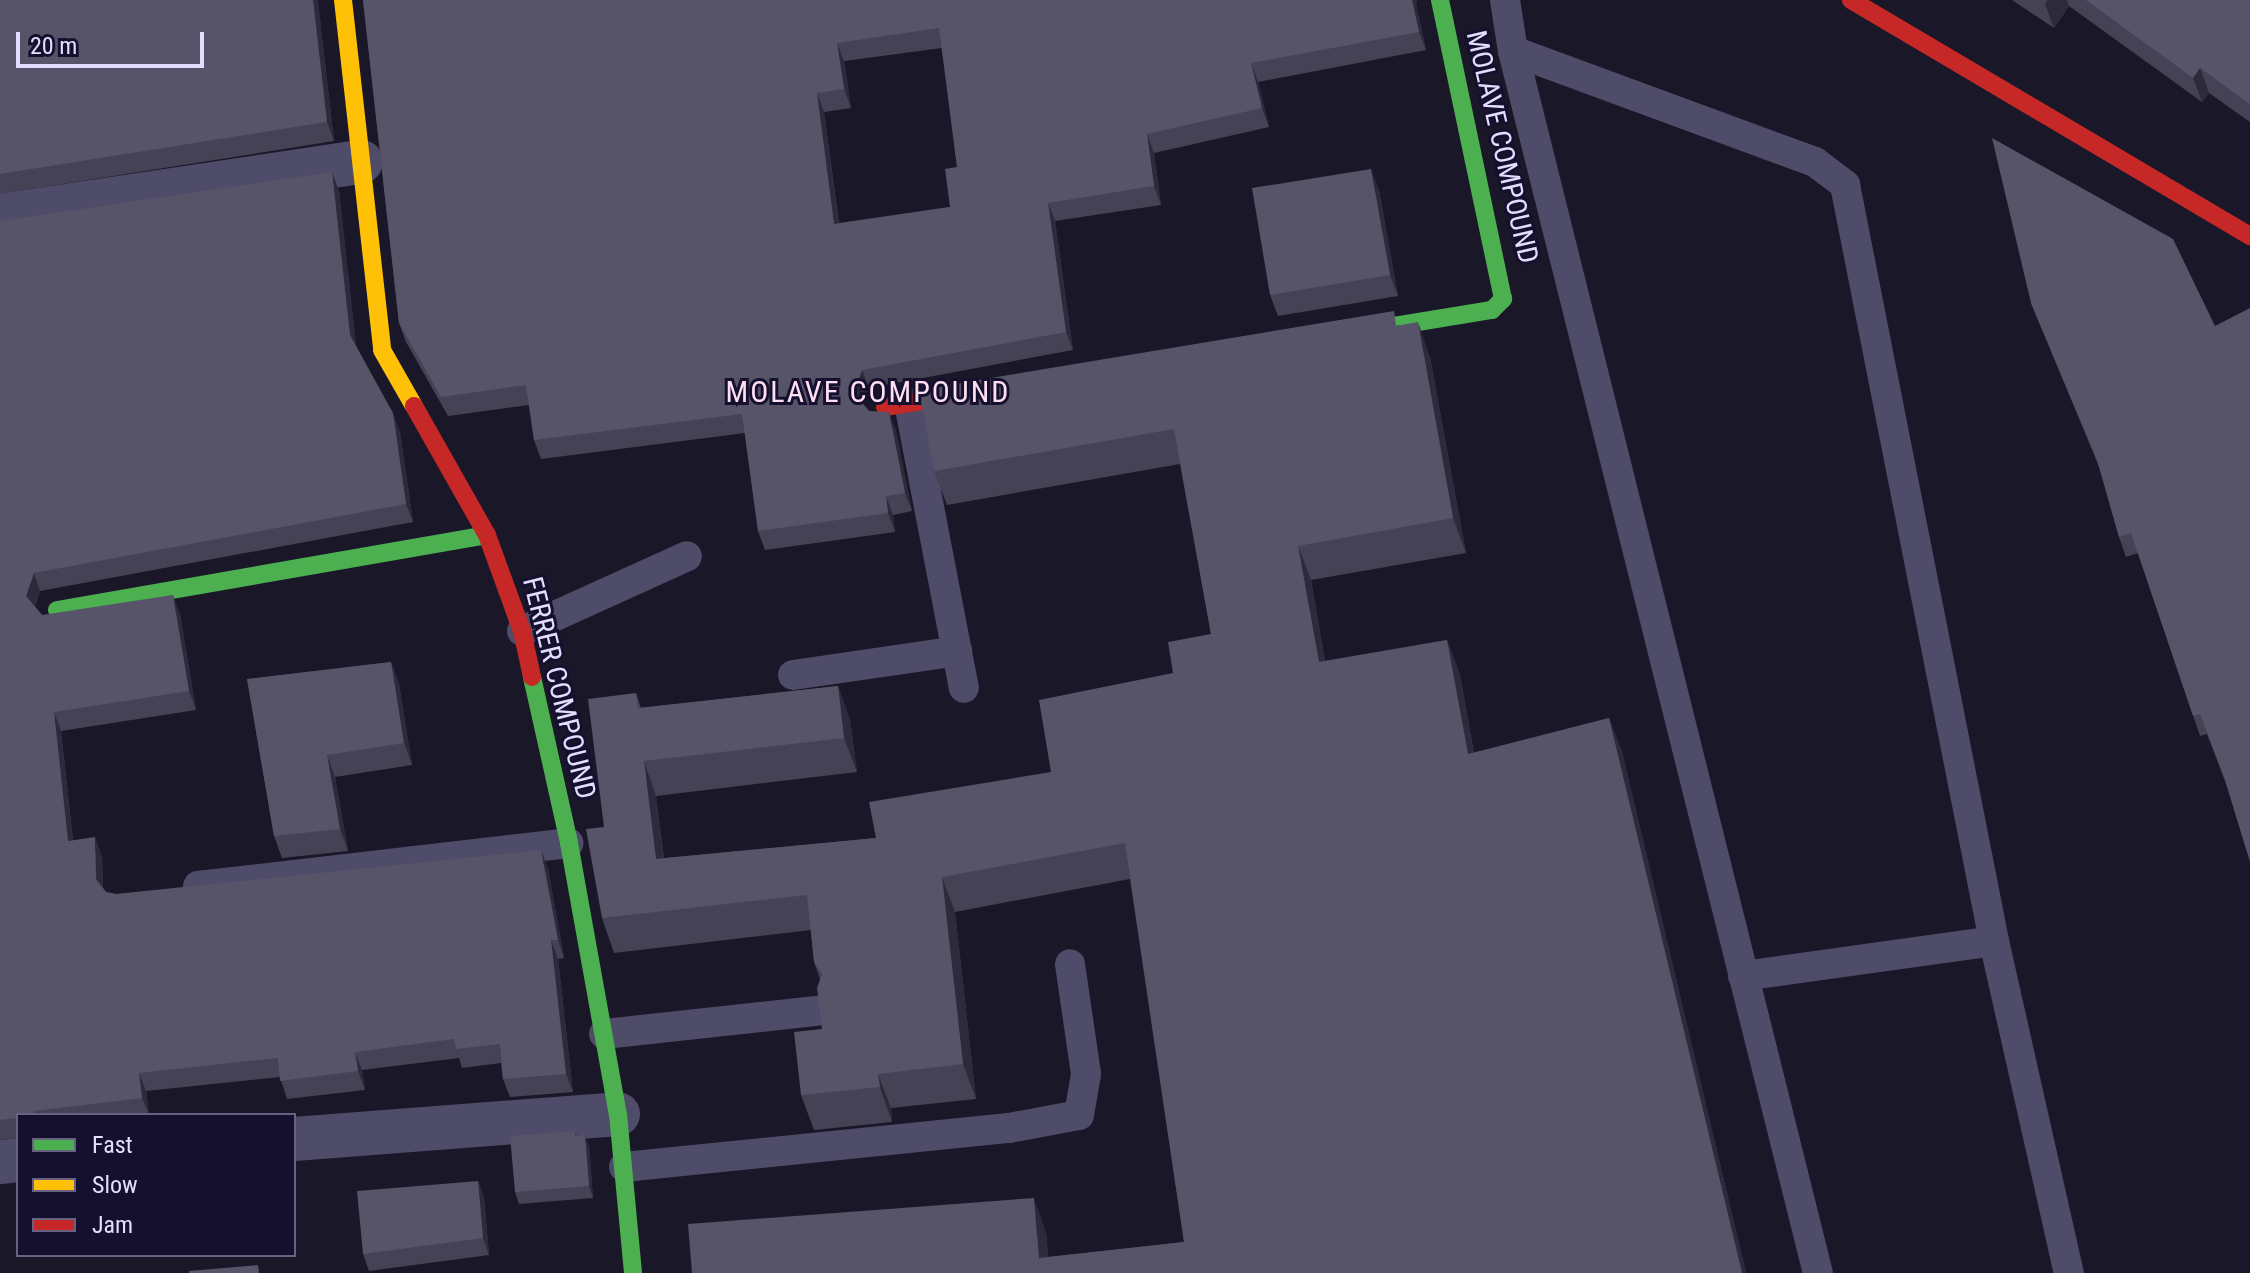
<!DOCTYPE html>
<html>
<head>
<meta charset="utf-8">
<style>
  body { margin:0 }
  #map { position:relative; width:2250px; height:1273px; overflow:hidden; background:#1a1728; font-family:"Roboto Condensed",sans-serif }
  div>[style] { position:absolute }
  .lane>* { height:30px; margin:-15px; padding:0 15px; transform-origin:15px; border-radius:15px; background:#4e4c69 }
  .street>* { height:44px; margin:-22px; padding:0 22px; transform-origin:22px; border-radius:22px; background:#4e4c69 }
  .fast>* { height:18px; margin:-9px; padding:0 9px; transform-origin:9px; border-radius:9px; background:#4caf50 }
  .slow>* { height:18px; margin:-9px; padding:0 9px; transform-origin:9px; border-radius:9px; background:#ffc107 }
  .jam>* { height:18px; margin:-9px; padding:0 9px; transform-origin:9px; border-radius:9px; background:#c62828 }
  .wall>* { inset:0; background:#464256 }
  .shaded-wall>* { inset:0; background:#2d2a3c }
  .building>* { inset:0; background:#575368 }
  span { translate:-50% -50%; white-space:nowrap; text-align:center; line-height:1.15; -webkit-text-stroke:6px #16102f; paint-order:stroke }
  .street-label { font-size:28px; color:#e3deff }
  .neighbourhood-label { font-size:30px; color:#ffe0f3; letter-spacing:2px }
  .legend { position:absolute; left:16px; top:1113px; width:280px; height:144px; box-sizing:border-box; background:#16102f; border:2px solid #686282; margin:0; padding:10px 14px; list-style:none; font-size:24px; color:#e3deff }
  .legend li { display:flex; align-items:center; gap:16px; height:40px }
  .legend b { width:40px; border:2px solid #686282 }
  .scale { position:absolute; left:16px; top:32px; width:188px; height:36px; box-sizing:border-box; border:4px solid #e3deff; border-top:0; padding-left:10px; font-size:24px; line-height:28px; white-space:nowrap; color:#e3deff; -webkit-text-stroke:6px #16102f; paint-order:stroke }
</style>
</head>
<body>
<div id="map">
  <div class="lane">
    <i style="left:1505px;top:0;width:52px;rotate:81.1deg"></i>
    <i style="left:1513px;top:51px;width:1259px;rotate:75.99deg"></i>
    <i style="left:1513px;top:51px;width:322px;rotate:20.2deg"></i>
    <i style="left:1815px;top:162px;width:38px;rotate:37deg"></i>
    <i style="left:1845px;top:185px;width:771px;rotate:78.85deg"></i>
    <i style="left:1994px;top:941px;width:340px;rotate:77.3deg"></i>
    <i style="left:909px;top:403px;width:290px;rotate:79.1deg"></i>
    <i style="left:522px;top:631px;width:181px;rotate:-24.4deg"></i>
    <i style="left:793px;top:675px;width:166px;rotate:-8.3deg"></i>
    <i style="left:198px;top:886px;width:373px;rotate:-6.6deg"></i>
    <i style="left:1743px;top:976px;width:253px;rotate:-7.9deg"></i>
    <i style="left:604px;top:1034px;width:214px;rotate:-6.2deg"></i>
    <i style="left:624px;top:1167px;width:387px;rotate:-5.8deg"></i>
    <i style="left:1009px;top:1128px;width:71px;rotate:-10.5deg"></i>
    <i style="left:1079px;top:1115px;width:42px;rotate:-80.3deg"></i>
    <i style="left:1086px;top:1074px;width:111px;rotate:-98.3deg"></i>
  </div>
  <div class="street">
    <i style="left:5px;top:215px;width:360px;rotate:-8.5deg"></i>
    <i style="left:294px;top:1139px;width:325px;rotate:-4.4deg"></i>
    <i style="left:0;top:1162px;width:18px;rotate:-6deg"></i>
  </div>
  <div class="fast">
    <i style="left:1339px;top:335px;width:155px;rotate:-9.3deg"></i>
    <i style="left:1492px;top:310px;width:16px;rotate:-45deg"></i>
    <i style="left:1503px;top:299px;width:306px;rotate:-101.9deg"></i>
    <i style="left:57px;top:610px;width:436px;rotate:-9.9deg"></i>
    <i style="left:532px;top:677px;width:170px;rotate:77.4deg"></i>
    <i style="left:569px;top:843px;width:275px;rotate:79.8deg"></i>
    <i style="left:618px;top:1114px;width:160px;rotate:84.6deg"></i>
  </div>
  <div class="slow">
    <i style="left:343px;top:0;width:352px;rotate:83.6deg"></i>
    <i style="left:382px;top:350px;width:64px;rotate:60.3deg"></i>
  </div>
  <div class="jam">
    <i style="left:1851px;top:0;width:464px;rotate:30.6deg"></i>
    <i style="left:414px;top:406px;width:148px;rotate:60.5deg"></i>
    <i style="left:487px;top:535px;width:102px;rotate:70deg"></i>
    <i style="left:522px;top:631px;width:47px;rotate:77.7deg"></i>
    <i style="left:885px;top:407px;width:94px;rotate:-9.2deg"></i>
  </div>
  <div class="wall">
    <i style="clip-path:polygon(0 0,318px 2px,334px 141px,0 194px)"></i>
    <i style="clip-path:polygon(evenodd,363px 0,1417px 0,1416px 5px,1426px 50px,1258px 82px,1269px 127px,1154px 153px,1161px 205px,1055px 221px,1073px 350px,869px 388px,863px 404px,869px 411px,896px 431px,912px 511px,893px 515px,895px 532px,765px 550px,758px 531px,745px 433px,541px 459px,534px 440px,529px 405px,448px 416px,406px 342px,399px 323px,363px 0,942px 48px,957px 167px,950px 207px,839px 223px,824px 112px,851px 108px,844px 61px,942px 48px)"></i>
    <i style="clip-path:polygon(2012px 0,2250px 0,2250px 122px,2209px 93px,2202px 102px,2069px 6px,2054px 28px)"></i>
    <i style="clip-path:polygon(1379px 190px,1398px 296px,1278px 316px,1270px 295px)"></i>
    <i style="clip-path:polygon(339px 191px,356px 346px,400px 432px,413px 522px,40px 591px,35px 607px,42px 615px,180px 614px,196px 710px,61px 731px,73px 840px,102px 856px,103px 888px,106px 892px,116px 894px,548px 869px,564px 958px,558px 959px,573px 1092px,510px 1097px,503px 1079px,501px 1063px,462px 1068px,459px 1058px,362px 1070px,365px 1090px,287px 1099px,280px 1077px,146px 1091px,149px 1115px,18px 1115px,18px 1138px,0 1140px,0 221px)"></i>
    <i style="clip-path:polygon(2173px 239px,2225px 781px,2207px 734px,2200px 736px,2138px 553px,2126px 557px,2119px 537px,2100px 469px,2031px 303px)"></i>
    <i style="clip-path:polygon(1399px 325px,1430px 357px,1466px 553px,1311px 580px,1325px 661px,1447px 640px,1460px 675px,1474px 753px,1609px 718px,1622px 752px,1746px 1273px,692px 1273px,1046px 1232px,1048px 1257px,1184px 1242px,1130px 879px,955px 912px,976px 1099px,891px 1108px,892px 1122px,814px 1130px,801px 1095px,822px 1029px,820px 979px,814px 962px,811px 930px,614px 953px,602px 918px,604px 827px,636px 693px,641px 708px,838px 686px,850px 720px,857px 772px,656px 796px,664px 858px,876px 838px,1051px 772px,1173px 673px,1211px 634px,1180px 464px,947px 505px,934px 471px)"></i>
    <i style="clip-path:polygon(391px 662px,399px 684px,412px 765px,335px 777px,348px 851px,282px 858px,274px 836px,247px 679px)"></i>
    <i style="clip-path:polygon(575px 1131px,577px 1135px,589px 1146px,593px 1198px,519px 1204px,515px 1192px)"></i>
    <i style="clip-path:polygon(478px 1181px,484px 1198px,489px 1255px,369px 1271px,363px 1254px)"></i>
  </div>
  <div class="shaded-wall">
    <i style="clip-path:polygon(313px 0,319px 0,318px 2px,334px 141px,327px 122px)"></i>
    <i style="clip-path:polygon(1412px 0,1417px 0,1416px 5px,1426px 50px,1419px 32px)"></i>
    <i style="clip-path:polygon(2048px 0,2067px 0,2069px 6px,2054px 28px,2045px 4px)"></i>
    <i style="clip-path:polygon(837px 43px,844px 61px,851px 108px,844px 89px)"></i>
    <i style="clip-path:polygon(1251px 63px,1258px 82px,1269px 127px,1262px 108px)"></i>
    <i style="clip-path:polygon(2200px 68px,2209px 93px,2202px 102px,2193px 78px)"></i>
    <i style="clip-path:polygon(817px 93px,824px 112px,841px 242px,834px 224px)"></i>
    <i style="clip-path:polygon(1147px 134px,1154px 153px,1161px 205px,1154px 186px)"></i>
    <i style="clip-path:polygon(1371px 169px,1379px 190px,1398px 296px,1390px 275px)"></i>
    <i style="clip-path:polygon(332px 172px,339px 191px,357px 353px,350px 335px)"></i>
    <i style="clip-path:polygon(1048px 203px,1055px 221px,1073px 350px,1066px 332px)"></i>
    <i style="clip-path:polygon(1418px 322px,1430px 357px,1466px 553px,1453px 518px)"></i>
    <i style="clip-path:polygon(862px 370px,869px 388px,861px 412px,854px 393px)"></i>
    <i style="clip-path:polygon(889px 412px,896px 431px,912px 511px,905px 493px)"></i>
    <i style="clip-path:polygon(393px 413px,400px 432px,413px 522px,406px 504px)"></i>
    <i style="clip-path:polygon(886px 496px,893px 515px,895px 532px,888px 513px)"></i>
    <i style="clip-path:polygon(1298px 546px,1311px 580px,1331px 697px,1319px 662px)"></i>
    <i style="clip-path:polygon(34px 573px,40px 591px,33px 615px,26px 596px)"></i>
    <i style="clip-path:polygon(173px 595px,180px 614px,196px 710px,189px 691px)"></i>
    <i style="clip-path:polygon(1447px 640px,1460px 675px,1480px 789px,1468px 754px)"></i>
    <i style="clip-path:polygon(391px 662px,399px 684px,412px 765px,404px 743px)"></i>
    <i style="clip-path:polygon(838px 686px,850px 720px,857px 772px,844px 738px)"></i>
    <i style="clip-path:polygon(54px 712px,61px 731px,75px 860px,68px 841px)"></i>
    <i style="clip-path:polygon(1609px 718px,1622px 752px,1746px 1273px,1742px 1273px)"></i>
    <i style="clip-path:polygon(327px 755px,335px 777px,348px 851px,340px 829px)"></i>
    <i style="clip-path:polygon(644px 761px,656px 796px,668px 893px,656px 859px)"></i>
    <i style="clip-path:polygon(95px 837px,102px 856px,103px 898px,96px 879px)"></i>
    <i style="clip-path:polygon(541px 850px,548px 869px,564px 958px,558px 940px)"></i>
    <i style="clip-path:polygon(942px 877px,955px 912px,976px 1099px,963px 1064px)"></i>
    <i style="clip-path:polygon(551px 940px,558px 959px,573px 1092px,566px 1074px)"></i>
    <i style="clip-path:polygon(355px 1052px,362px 1070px,365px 1090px,358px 1071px)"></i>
    <i style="clip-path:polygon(139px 1073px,146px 1091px,149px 1115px,142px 1098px)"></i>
    <i style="clip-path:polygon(878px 1074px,891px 1108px,892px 1122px,880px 1087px)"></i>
    <i style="clip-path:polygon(585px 1135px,589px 1146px,593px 1198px,589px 1186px)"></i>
    <i style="clip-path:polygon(478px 1181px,484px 1198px,489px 1255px,483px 1238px)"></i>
    <i style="clip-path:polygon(1034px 1198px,1046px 1232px,1050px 1273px,1039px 1258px)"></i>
  </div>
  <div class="building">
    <i style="clip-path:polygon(0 0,313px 0,327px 122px,0 174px)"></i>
    <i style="clip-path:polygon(evenodd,363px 0,1412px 0,1419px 32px,1251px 63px,1262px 108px,1147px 134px,1154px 186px,1048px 203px,1066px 332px,862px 370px,854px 393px,869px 411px,889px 412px,905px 493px,886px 496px,888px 513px,758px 531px,742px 414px,534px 440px,526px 385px,441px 397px,399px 323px,363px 0,939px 28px,957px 167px,945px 169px,950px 207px,834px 224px,817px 93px,844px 89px,837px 43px,939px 28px)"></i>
    <i style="clip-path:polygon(2086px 0,2250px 0,2250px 104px,2200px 68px,2193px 78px)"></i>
    <i style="clip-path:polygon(1992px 138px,2173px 239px,2215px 326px,2250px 308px,2250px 862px,2224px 777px,2200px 714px,2193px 716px,2131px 533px,2119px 537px,2097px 460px,2031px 303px)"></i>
    <i style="clip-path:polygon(1371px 169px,1390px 275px,1270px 295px,1252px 188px)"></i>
    <i style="clip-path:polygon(332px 172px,350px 335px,393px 413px,406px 504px,34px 573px,26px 596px,42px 615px,173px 595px,189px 691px,54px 712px,68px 841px,95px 837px,96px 879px,106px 892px,116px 894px,541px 850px,558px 940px,551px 940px,566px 1074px,503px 1079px,500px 1044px,456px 1049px,454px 1039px,355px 1052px,358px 1071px,280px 1081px,278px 1058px,139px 1073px,142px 1098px,34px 1111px,35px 1115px,18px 1115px,18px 1118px,0 1120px,0 221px)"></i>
    <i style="clip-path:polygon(1394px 311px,1396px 326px,1418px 322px,1453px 518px,1298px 546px,1319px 662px,1447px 640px,1468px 754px,1609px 718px,1742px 1273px,692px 1273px,688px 1224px,1034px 1198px,1039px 1258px,1184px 1242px,1125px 843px,942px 877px,963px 1064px,878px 1074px,880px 1087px,801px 1095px,794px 1032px,822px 1029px,817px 988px,822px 974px,814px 962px,807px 895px,602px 918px,586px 829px,604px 827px,588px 699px,636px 693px,638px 708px,838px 686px,844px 738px,644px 761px,656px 859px,876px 838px,869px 802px,1051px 772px,1039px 700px,1173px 673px,1168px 642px,1211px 634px,1174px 429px,934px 471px,919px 390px)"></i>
    <i style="clip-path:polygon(391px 662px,404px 743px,327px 755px,340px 829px,274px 836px,247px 679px)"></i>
    <i style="clip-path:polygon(575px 1131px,575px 1136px,585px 1135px,589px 1186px,515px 1192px,510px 1136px)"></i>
    <i style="clip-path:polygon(478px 1181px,483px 1238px,363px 1254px,357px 1191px)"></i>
    <i style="clip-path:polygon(258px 1265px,259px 1273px,189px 1273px,189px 1271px)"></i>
  </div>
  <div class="street-label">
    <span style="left:1502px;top:147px;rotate:77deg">MOLAVE COMPOUND</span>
    <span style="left:559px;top:688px;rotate:76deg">FERRER COMPOUND</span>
  </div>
  <div class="neighbourhood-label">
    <span style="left:868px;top:392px">MOLAVE COMPOUND</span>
  </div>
  <ul class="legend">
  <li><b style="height:10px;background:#4caf50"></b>Fast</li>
  <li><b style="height:10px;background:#ffc107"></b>Slow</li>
  <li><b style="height:10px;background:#c62828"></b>Jam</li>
  </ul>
  <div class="scale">20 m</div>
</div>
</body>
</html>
